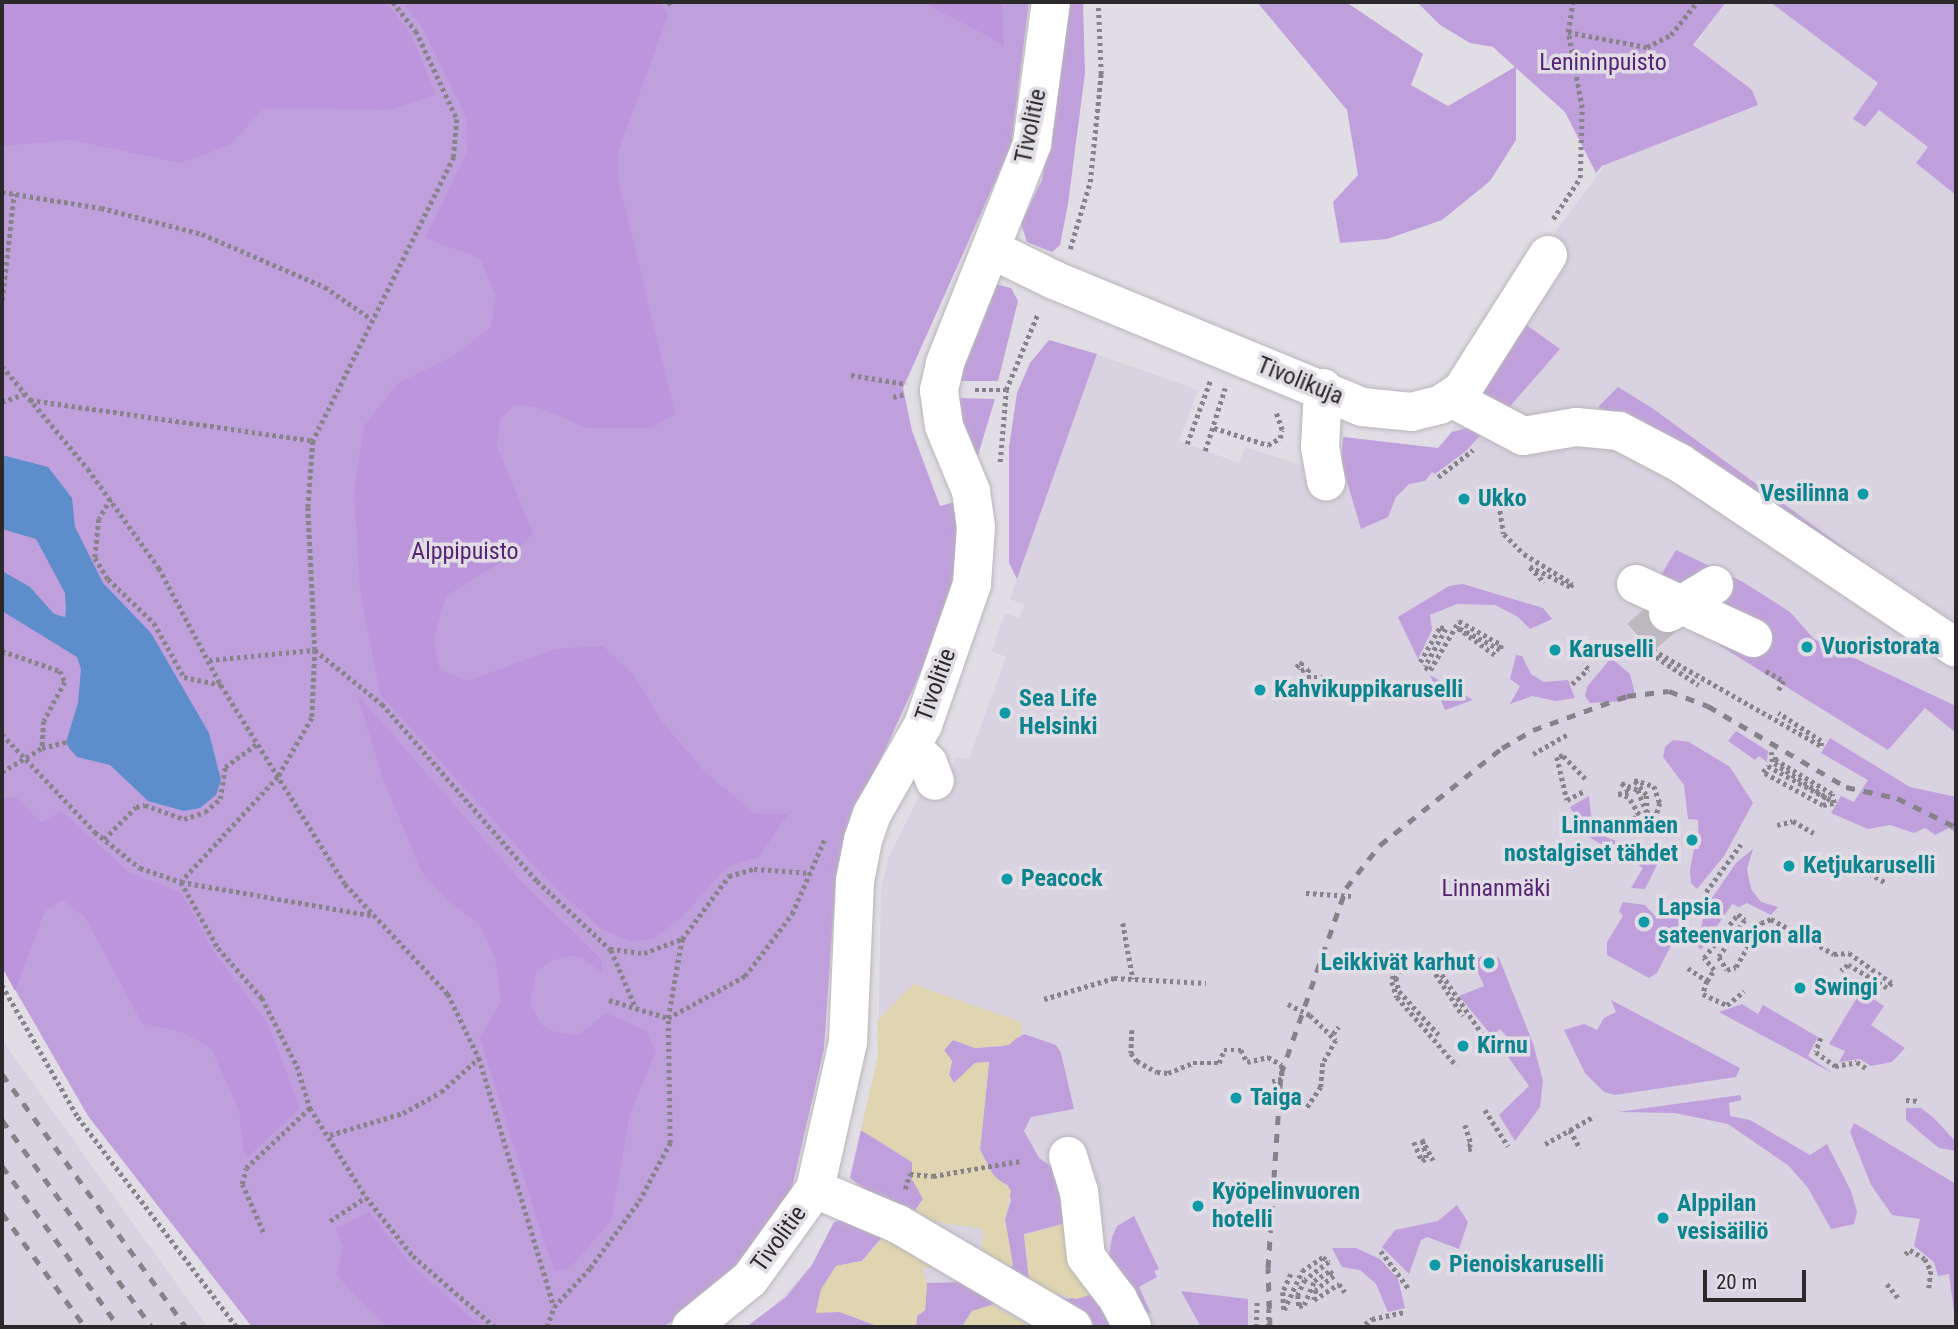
<!DOCTYPE html>
<html>
<head>
<meta charset="utf-8">
<style>
  body { margin:0 }
  #map { position:relative; width:1958px; height:1329px; overflow:hidden; background:#e1dde4; font-family:"Roboto Condensed",sans-serif }
  div>[style] { position:absolute }
  .built>* { inset:0; background:#d9d2e0 }
  .green>* { inset:0; background:#c0a0dc }
  .forest>* { inset:0; background:#bc95dc }
  .sand>* { inset:0; background:#dfd5b0 }
  .water>* { inset:0; background:#5d8dcb }
  .minor-tunnel>* { height:38px; margin-top:-19px; transform-origin:0; background:repeating-linear-gradient(90deg,#bdb9bf 0 38px,transparent 0 57px) }
  .path>* { height:4.5px; margin-top:-2.25px; transform-origin:0; background:repeating-linear-gradient(90deg,#878489 0 3.5px,transparent 0 7px) }
  .roads { filter:drop-shadow(0 0 2px #b9b5bc) drop-shadow(0 0 2px #b9b5bc) }
  .minor>* { height:38px; margin:-19px; padding:0 19px; transform-origin:19px; border-radius:19px; background:#fff }
  .rail>* { height:5px; margin-top:-2.5px; transform-origin:0; background:repeating-linear-gradient(90deg,#868388 0 9px,transparent 0 18px) }
  .dots>* { width:19px; height:19px; translate:-50% -50%; box-sizing:border-box; border:4px solid #e1dde4; border-radius:50% }
  span { translate:-50% -50%; white-space:nowrap; text-align:center; line-height:1.15; -webkit-text-stroke:7px #e1dde4; paint-order:stroke }
  .park-label { font-size:24px; color:#562477 }
  .street-label { font-size:24px; color:#2b292c }
  .culture-label { font-size:24px; color:#0d838f; font-weight:700 }
  .right { translate:-100% -50%; text-align:right }
  .left { translate:0 -50%; text-align:left }
  .frame { position:absolute; inset:0; border:4px solid #2b292c; pointer-events:none }
  .scale { position:absolute; left:1703px; top:1270px; width:103px; height:32px; box-sizing:border-box; border:4px solid #2b292c; border-top:0; padding-left:9px; font-size:21px; line-height:24px; white-space:nowrap; color:#2b292c; -webkit-text-stroke:5px #e1dde4; paint-order:stroke }
</style>
</head>
<body>
<div id="map">
  <div class="built">
    <i style="clip-path:polygon(1726px 2px,1770px 2px,1956px 138px,1956px 1327px,769px 1327px,761px 1319px,812px 1265px,834px 1222px,854px 1218px,863px 1192px,850px 1178px,878px 1056px,881px 889px,888px 859px,920px 794px,950px 772px,956px 757px,969px 759px,1006px 657px,992px 651px,1005px 613px,1019px 618px,1024px 605px,1010px 599px,1097px 354px,1198px 390px,1179px 441px,1239px 463px,1245px 447px,1306px 466px,1302px 477px,1317px 483px,1345px 477px,1343px 437px,1439px 448px,1565px 268px,1542px 250px)"></i>
    <i style="clip-path:polygon(2px 1040px,119px 1204px,208px 1327px,2px 1327px)"></i>
  </div>
  <div class="green">
    <i style="clip-path:polygon(2px 2px,1029px 2px,1011px 146px,903px 388px,912px 431px,940px 506px,955px 502px,958px 559px,939px 632px,845px 837px,836px 877px,824px 1049px,791px 1192px,769px 1234px,695px 1308px,670px 1323px,662px 1327px,252px 1327px,88px 1116px,2px 967px)"></i>
    <i style="clip-path:polygon(1069px 2px,1083px 2px,1085px 73px,1068px 204px,1060px 245px,1052px 252px,1027px 242px,1021px 223px,1042px 180px)"></i>
    <i style="clip-path:polygon(1257px 2px,1346px 2px,1423px 54px,1411px 85px,1448px 106px,1515px 67px,1493px 47px,1470px 43px,1440px 25px,1417px 2px,1726px 2px,1693px 45px,1752px 90px,1758px 105px,1602px 166px,1596px 173px,1565px 112px,1516px 68px,1516px 140px,1490px 181px,1442px 220px,1387px 239px,1340px 243px,1333px 202px,1358px 175px,1347px 110px)"></i>
    <i style="clip-path:polygon(1770px 2px,1956px 2px,1956px 195px,1916px 163px,1928px 147px,1879px 110px,1865px 127px,1853px 119px,1878px 83px)"></i>
    <i style="clip-path:polygon(995px 284px,1011px 288px,1018px 301px,998px 381px,954px 381px)"></i>
    <i style="clip-path:polygon(1525px 324px,1560px 349px,1505px 412px,1480px 392px)"></i>
    <i style="clip-path:polygon(1049px 340px,1097px 354px,1017px 579px,1009px 563px,1009px 447px,1017px 393px,1030px 363px)"></i>
    <i style="clip-path:polygon(1618px 387px,1652px 408px,1888px 580px,1670px 445px,1598px 407px)"></i>
    <i style="clip-path:polygon(955px 398px,995px 399px,977px 458px,963px 425px)"></i>
    <i style="clip-path:polygon(1477px 426px,1485px 430px,1466px 451px,1435px 474px,1432px 472px,1425px 481px,1409px 484px,1396px 497px,1388px 517px,1361px 529px,1341px 461px,1343px 437px,1438px 448px,1452px 432px)"></i>
    <i style="clip-path:polygon(1676px 550px,1743px 582px,1790px 612px,1814px 639px,1956px 706px,1956px 733px,1925px 708px,1888px 750px,1674px 617px,1655px 585px)"></i>
    <i style="clip-path:polygon(1463px 584px,1543px 608px,1552px 619px,1530px 629px,1518px 617px,1495px 605px,1457px 604px,1430px 615px,1432px 630px,1418px 659px,1398px 617px,1449px 586px)"></i>
    <i style="clip-path:polygon(1516px 655px,1522px 656px,1531px 674px,1544px 682px,1568px 680px,1575px 698px,1556px 701px,1532px 696px,1510px 704px,1520px 686px,1510px 679px)"></i>
    <i style="clip-path:polygon(1611px 658px,1630px 674px,1635px 694px,1625px 701px,1590px 703px,1585px 696px,1587px 687px)"></i>
    <i style="clip-path:polygon(1430px 675px,1473px 700px,1445px 710px)"></i>
    <i style="clip-path:polygon(1736px 731px,1768px 751px,1767px 762px,1759px 756px,1755px 760px,1728px 741px)"></i>
    <i style="clip-path:polygon(1830px 738px,1910px 787px,1956px 797px,1956px 833px,1949px 828px,1935px 835px,1925px 828px,1914px 833px,1890px 825px,1868px 829px,1831px 813px,1841px 796px,1854px 802px,1868px 780px,1821px 753px)"></i>
    <i style="clip-path:polygon(1673px 740px,1689px 742px,1730px 767px,1753px 803px,1724px 856px,1697px 889px,1691px 883px,1690px 870px,1694px 849px,1699px 849px,1698px 820px,1688px 819px,1684px 785px,1663px 757px,1665px 747px)"></i>
    <i style="clip-path:polygon(1589px 796px,1591px 815px,1606px 837px,1650px 854px,1658px 863px,1645px 889px,1631px 888px,1643px 868px,1587px 836px,1570px 807px)"></i>
    <i style="clip-path:polygon(1753px 849px,1747px 869px,1751px 889px,1761px 902px,1778px 907px,1771px 915px,1747px 903px,1739px 907px,1732px 904px,1701px 950px,1698px 946px,1702px 922px,1712px 898px,1736px 863px)"></i>
    <i style="clip-path:polygon(1623px 902px,1645px 905px,1656px 917px,1683px 911px,1678px 932px,1657px 973px,1649px 978px,1607px 955px,1607px 942px,1623px 916px,1619px 911px)"></i>
    <i style="clip-path:polygon(1486px 954px,1499px 958px,1533px 1043px,1543px 1081px,1540px 1107px,1515px 1141px,1499px 1115px,1529px 1086px,1506px 1054px,1515px 1046px,1500px 1029px,1492px 1036px,1459px 996px,1484px 986px,1473px 961px)"></i>
    <i style="clip-path:polygon(1861px 991px,1884px 1006px,1871px 1025px,1905px 1048px,1892px 1062px,1871px 1066px,1860px 1059px,1839px 1062px,1845px 1051px,1829px 1044px)"></i>
    <i style="clip-path:polygon(1611px 1000px,1740px 1068px,1736px 1077px,1615px 1095px,1604px 1092px,1585px 1073px,1564px 1030px,1584px 1024px,1597px 1030px,1604px 1018px,1616px 1012px)"></i>
    <i style="clip-path:polygon(1742px 1004px,1758px 1014px,1763px 1005px,1818px 1037px,1808px 1056px,1834px 1074px,1719px 1012px)"></i>
    <i style="clip-path:polygon(1024px 1034px,1056px 1045px,1061px 1053px,1074px 1109px,1031px 1117px,1024px 1131px,1039px 1158px,1061px 1173px,1068px 1200px,1067px 1223px,1024px 1234px,1030px 1287px,1067px 1299px,1097px 1294px,1117px 1316px,1120px 1327px,1094px 1327px,1001px 1276px,1004px 1267px,1013px 1266px,1005px 1219px,1011px 1201px,1008px 1185px,996px 1180px,980px 1150px,989px 1062px,975px 1063px,954px 1083px,949px 1075px,952px 1061px,944px 1050px,953px 1040px,975px 1048px,1004px 1046px)"></i>
    <i style="clip-path:polygon(1740px 1095px,1742px 1100px,1729px 1103px,1730px 1116px,1750px 1120px,1810px 1155px,1827px 1144px,1851px 1191px,1857px 1212px,1854px 1224px,1831px 1229px,1808px 1188px,1789px 1166px,1728px 1124px,1675px 1113px,1618px 1112px)"></i>
    <i style="clip-path:polygon(1906px 1108px,1921px 1108px,1934px 1118px,1956px 1142px,1956px 1151px,1939px 1148px,1923px 1135px,1906px 1120px)"></i>
    <i style="clip-path:polygon(1854px 1123px,1956px 1184px,1956px 1327px,1949px 1274px,1938px 1276px,1934px 1262px,1914px 1246px,1920px 1219px,1892px 1215px,1871px 1185px,1850px 1132px)"></i>
    <i style="clip-path:polygon(861px 1130px,912px 1162px,912px 1179px,923px 1199px,908px 1220px,850px 1178px)"></i>
    <i style="clip-path:polygon(1457px 1205px,1468px 1222px,1459px 1249px,1427px 1237px,1421px 1240px,1409px 1274px,1382px 1247px,1395px 1230px,1438px 1221px)"></i>
    <i style="clip-path:polygon(1134px 1216px,1159px 1269px,1154px 1271px,1157px 1277px,1139px 1287px,1151px 1314px,1137px 1308px,1107px 1270px,1112px 1237px,1117px 1226px)"></i>
    <i style="clip-path:polygon(854px 1218px,886px 1232px,862px 1261px,836px 1266px,821px 1290px,816px 1312px,840px 1312px,880px 1327px,746px 1327px,786px 1297px,812px 1265px,834px 1222px)"></i>
    <i style="clip-path:polygon(1332px 1248px,1356px 1248px,1380px 1259px,1398px 1279px,1405px 1308px,1388px 1312px,1376px 1284px,1360px 1270px,1342px 1267px)"></i>
    <i style="clip-path:polygon(968px 1282px,995px 1299px,992px 1305px,972px 1311px,962px 1327px,916px 1327px,917px 1316px,925px 1310px,927px 1283px)"></i>
    <i style="clip-path:polygon(1181px 1291px,1248px 1299px,1248px 1327px,1201px 1327px)"></i>
  </div>
  <div class="forest">
    <i style="clip-path:polygon(2px 2px,386px 2px,411px 34px,436px 95px,389px 110px,263px 109px,230px 145px,180px 163px,72px 140px,2px 146px)"></i>
    <i style="clip-path:polygon(402px 2px,660px 2px,668px 15px,618px 152px,618px 178px,675px 414px,652px 428px,587px 428px,537px 407px,515px 405px,500px 419px,497px 447px,533px 533px,513px 555px,446px 596px,433px 640px,440px 670px,468px 681px,555px 649px,603px 646px,634px 675px,659px 718px,703px 770px,755px 814px,788px 814px,759px 857px,727px 867px,682px 917px,653px 939px,633px 942px,603px 930px,550px 883px,380px 694px,360px 590px,354px 491px,364px 426px,398px 383px,455px 355px,491px 327px,496px 296px,480px 258px,425px 238px,467px 152px,466px 117px,422px 27px)"></i>
    <i style="clip-path:polygon(921px 2px,1002px 2px,1004px 47px,988px 36px)"></i>
    <i style="clip-path:polygon(357px 694px,519px 879px,601px 959px,603px 974px,584px 959px,571px 956px,550px 961px,536px 973px,530px 1004px,542px 1025px,554px 1032px,579px 1035px,606px 1013px,645px 1030px,656px 1051px,630px 1114px,611px 1221px,569px 1269px,555px 1271px,545px 1245px,480px 1038px,501px 1001px,495px 957px,479px 924px,448px 901px,421px 871px,382px 776px)"></i>
    <i style="clip-path:polygon(16px 797px,41px 823px,61px 811px,130px 873px,181px 892px,214px 952px,268px 1024px,300px 1108px,248px 1157px,243px 1150px,239px 1110px,211px 1048px,184px 1033px,142px 1023px,85px 917px,63px 900px,45px 911px,15px 991px,2px 967px,2px 798px)"></i>
    <i style="clip-path:polygon(369px 1212px,411px 1265px,482px 1327px,389px 1327px,367px 1308px,336px 1274px,343px 1247px,336px 1229px)"></i>
  </div>
  <div class="sand">
    <i style="clip-path:polygon(913px 984px,1021px 1022px,1021px 1034px,1009px 1045px,975px 1048px,953px 1040px,944px 1050px,952px 1061px,949px 1075px,954px 1083px,975px 1063px,989px 1062px,980px 1150px,990px 1172px,1011px 1190px,1005px 1219px,1013px 1266px,981px 1256px,983px 1229px,911px 1218px,923px 1199px,912px 1179px,912px 1162px,861px 1130px,878px 1056px,877px 1021px)"></i>
    <i style="clip-path:polygon(1067px 1223px,1091px 1295px,1076px 1299px,1030px 1287px,1024px 1235px)"></i>
    <i style="clip-path:polygon(885px 1235px,932px 1266px,922px 1269px,927px 1283px,925px 1310px,917px 1316px,916px 1327px,880px 1327px,840px 1312px,816px 1313px,821px 1290px,836px 1266px,862px 1261px)"></i>
    <i style="clip-path:polygon(992px 1305px,1031px 1327px,962px 1327px,972px 1311px)"></i>
  </div>
  <div class="water">
    <i style="clip-path:polygon(2px 455px,48px 467px,72px 498px,75px 527px,103px 583px,151px 633px,209px 733px,221px 780px,216px 795px,200px 808px,184px 811px,148px 801px,110px 765px,77px 757px,69px 748px,66px 742px,78px 703px,81px 669px,77px 657px,2px 611px,2px 571px,30px 587px,54px 614px,65px 617px,66px 611px,65px 593px,36px 539px,2px 529px)"></i>
  </div>
  <div class="minor-tunnel">
    <i style="left:1640px;top:638px;width:38px;rotate:-42deg"></i>
  </div>
  <div class="path">
    <i style="left:393px;top:2px;width:37px;rotate:52deg"></i>
    <i style="left:416px;top:31px;width:97px;rotate:65deg"></i>
    <i style="left:457px;top:119px;width:38px;rotate:95deg"></i>
    <i style="left:454px;top:157px;width:317px;rotate:116.4deg"></i>
    <i style="left:313px;top:441px;width:66px;rotate:94.3deg"></i>
    <i style="left:308px;top:507px;width:143px;rotate:87.2deg"></i>
    <i style="left:315px;top:650px;width:68px;rotate:92.5deg"></i>
    <i style="left:312px;top:718px;width:68px;rotate:120deg"></i>
    <i style="left:278px;top:777px;width:143px;rotate:132.7deg"></i>
    <i style="left:181px;top:882px;width:76px;rotate:60.7deg"></i>
    <i style="left:218px;top:948px;width:67px;rotate:48.7deg"></i>
    <i style="left:262px;top:998px;width:76px;rotate:62.8deg"></i>
    <i style="left:297px;top:1066px;width:44px;rotate:72.8deg"></i>
    <i style="left:310px;top:1108px;width:105px;rotate:57.8deg"></i>
    <i style="left:366px;top:1197px;width:75px;rotate:51.5deg"></i>
    <i style="left:413px;top:1256px;width:108px;rotate:40.9deg"></i>
    <i style="left:669px;top:2px;width:4px;rotate:56deg"></i>
    <i style="left:1568px;top:32px;width:80px;rotate:10.8deg"></i>
    <i style="left:1647px;top:47px;width:27px;rotate:-27deg"></i>
    <i style="left:1671px;top:35px;width:42px;rotate:-51.8deg"></i>
    <i style="left:2px;top:192px;width:100px;rotate:9.2deg"></i>
    <i style="left:101px;top:208px;width:104px;rotate:14.4deg"></i>
    <i style="left:202px;top:234px;width:134px;rotate:23.3deg"></i>
    <i style="left:325px;top:287px;width:55px;rotate:34.6deg"></i>
    <i style="left:1553px;top:219px;width:49px;rotate:-56.6deg"></i>
    <i style="left:1580px;top:178px;width:70px;rotate:-88.4deg"></i>
    <i style="left:1582px;top:108px;width:77px;rotate:-100.4deg"></i>
    <i style="left:1568px;top:32px;width:30px;rotate:-81deg"></i>
    <i style="left:1070px;top:249px;width:70px;rotate:-73.4deg"></i>
    <i style="left:1090px;top:182px;width:109px;rotate:-84.2deg"></i>
    <i style="left:1101px;top:74px;width:72px;rotate:-92.4deg"></i>
    <i style="left:2px;top:300px;width:107px;rotate:-83.5deg"></i>
    <i style="left:2px;top:366px;width:134px;rotate:50.1deg"></i>
    <i style="left:88px;top:469px;width:122px;rotate:54.4deg"></i>
    <i style="left:159px;top:568px;width:132px;rotate:62.1deg"></i>
    <i style="left:221px;top:685px;width:234px;rotate:58.1deg"></i>
    <i style="left:345px;top:884px;width:151px;rotate:46.9deg"></i>
    <i style="left:448px;top:994px;width:71px;rotate:64.2deg"></i>
    <i style="left:479px;top:1058px;width:260px;rotate:73.2deg"></i>
    <i style="left:851px;top:375px;width:56px;rotate:9.3deg"></i>
    <i style="left:975px;top:390px;width:31px"></i>
    <i style="left:893px;top:397px;width:12px;rotate:-14deg"></i>
    <i style="left:30px;top:400px;width:286px;rotate:8.2deg"></i>
    <i style="left:2px;top:402px;width:23px;rotate:-20deg"></i>
    <i style="left:1214px;top:428px;width:57px;rotate:17.5deg"></i>
    <i style="left:1268px;top:445px;width:14px;rotate:-30deg"></i>
    <i style="left:1280px;top:438px;width:8px;rotate:-76deg"></i>
    <i style="left:1282px;top:430px;width:18px;rotate:-109deg"></i>
    <i style="left:1187px;top:444px;width:67px;rotate:-69.9deg"></i>
    <i style="left:1205px;top:451px;width:66px;rotate:-72.4deg"></i>
    <i style="left:1000px;top:462px;width:72px;rotate:-85.2deg"></i>
    <i style="left:1006px;top:390px;width:83px;rotate:-67.4deg"></i>
    <i style="left:1438px;top:477px;width:44px;rotate:-37.6deg"></i>
    <i style="left:111px;top:499px;width:23px;rotate:121deg"></i>
    <i style="left:99px;top:519px;width:39px;rotate:96deg"></i>
    <i style="left:95px;top:558px;width:25px;rotate:58deg"></i>
    <i style="left:108px;top:579px;width:64px;rotate:43.7deg"></i>
    <i style="left:154px;top:623px;width:62px;rotate:60.9deg"></i>
    <i style="left:184px;top:677px;width:38px;rotate:12deg"></i>
    <i style="left:1499px;top:504px;width:30px;rotate:81deg"></i>
    <i style="left:1504px;top:534px;width:28px;rotate:45deg"></i>
    <i style="left:1524px;top:554px;width:57px;rotate:31.5deg"></i>
    <i style="left:1573px;top:584px;width:4px;rotate:135deg"></i>
    <i style="left:1570px;top:587px;width:45px;rotate:-153.4deg"></i>
    <i style="left:1530px;top:567px;width:21px;rotate:47deg"></i>
    <i style="left:1653px;top:650px;width:193px;rotate:29.7deg"></i>
    <i style="left:1821px;top:746px;width:5px;rotate:-90deg"></i>
    <i style="left:1821px;top:741px;width:51px;rotate:-146.9deg"></i>
    <i style="left:2px;top:651px;width:61px;rotate:19deg"></i>
    <i style="left:60px;top:671px;width:12px;rotate:66deg"></i>
    <i style="left:65px;top:682px;width:44px;rotate:118.3deg"></i>
    <i style="left:44px;top:721px;width:27px;rotate:94deg"></i>
    <i style="left:1656px;top:657px;width:51px;rotate:33.1deg"></i>
    <i style="left:209px;top:660px;width:106px;rotate:-5.4deg"></i>
    <i style="left:315px;top:650px;width:86px;rotate:38.9deg"></i>
    <i style="left:382px;top:704px;width:235px;rotate:48.8deg"></i>
    <i style="left:537px;top:881px;width:100px;rotate:43deg"></i>
    <i style="left:610px;top:949px;width:34px;rotate:7deg"></i>
    <i style="left:644px;top:953px;width:40px;rotate:-20.2deg"></i>
    <i style="left:682px;top:939px;width:79px;rotate:-53.3deg"></i>
    <i style="left:729px;top:876px;width:26px;rotate:-16deg"></i>
    <i style="left:754px;top:869px;width:57px;rotate:4deg"></i>
    <i style="left:1420px;top:662px;width:40px;rotate:-60.3deg"></i>
    <i style="left:1440px;top:627px;width:6px;rotate:18deg"></i>
    <i style="left:1446px;top:629px;width:43px;rotate:118.9deg"></i>
    <i style="left:1425px;top:667px;width:6px;rotate:31deg"></i>
    <i style="left:1430px;top:670px;width:57px;rotate:-59.4deg"></i>
    <i style="left:1459px;top:621px;width:49px;rotate:29.2deg"></i>
    <i style="left:1502px;top:645px;width:5px;rotate:112deg"></i>
    <i style="left:1500px;top:650px;width:47px;rotate:-152.4deg"></i>
    <i style="left:1458px;top:628px;width:46px;rotate:36.1deg"></i>
    <i style="left:1296px;top:667px;width:8px;rotate:-40deg"></i>
    <i style="left:1302px;top:662px;width:8px;rotate:97deg"></i>
    <i style="left:1301px;top:670px;width:8px;rotate:-7deg"></i>
    <i style="left:1309px;top:669px;width:8px;rotate:104deg"></i>
    <i style="left:1307px;top:677px;width:15px"></i>
    <i style="left:1766px;top:671px;width:21px;rotate:29deg"></i>
    <i style="left:1784px;top:681px;width:14px;rotate:120deg"></i>
    <i style="left:1572px;top:684px;width:22px;rotate:-43deg"></i>
    <i style="left:1588px;top:669px;width:7px;rotate:-135deg"></i>
    <i style="left:2px;top:734px;width:135px;rotate:46.5deg"></i>
    <i style="left:95px;top:832px;width:58px;rotate:38.7deg"></i>
    <i style="left:140px;top:868px;width:43px;rotate:18.9deg"></i>
    <i style="left:181px;top:882px;width:193px;rotate:9.9deg"></i>
    <i style="left:1533px;top:754px;width:40px;rotate:-29.7deg"></i>
    <i style="left:2px;top:772px;width:47px;rotate:-31deg"></i>
    <i style="left:42px;top:748px;width:25px;rotate:-14deg"></i>
    <i style="left:1763px;top:772px;width:8px;rotate:-50deg"></i>
    <i style="left:1768px;top:766px;width:71px;rotate:28.7deg"></i>
    <i style="left:1830px;top:800px;width:69px;rotate:-146.8deg"></i>
    <i style="left:1772px;top:762px;width:10px;rotate:-96deg"></i>
    <i style="left:1765px;top:773px;width:66px;rotate:28.9deg"></i>
    <i style="left:1823px;top:805px;width:11px;rotate:-10deg"></i>
    <i style="left:1834px;top:803px;width:9px;rotate:-103deg"></i>
    <i style="left:1832px;top:794px;width:66px;rotate:-149.2deg"></i>
    <i style="left:1775px;top:760px;width:5px;rotate:-90deg"></i>
    <i style="left:1585px;top:779px;width:32px;rotate:-134deg"></i>
    <i style="left:1563px;top:756px;width:6px;rotate:171deg"></i>
    <i style="left:1557px;top:757px;width:44px;rotate:76.9deg"></i>
    <i style="left:1567px;top:800px;width:21px;rotate:-28deg"></i>
    <i style="left:1777px;top:825px;width:16px;rotate:-14deg"></i>
    <i style="left:1793px;top:821px;width:24px;rotate:30deg"></i>
    <i style="left:1647px;top:832px;width:9px;rotate:-122deg"></i>
    <i style="left:1642px;top:824px;width:15px;rotate:-172deg"></i>
    <i style="left:1627px;top:822px;width:14px;rotate:-30deg"></i>
    <i style="left:1639px;top:815px;width:21px;rotate:-121deg"></i>
    <i style="left:1628px;top:797px;width:10px;rotate:-163deg"></i>
    <i style="left:1618px;top:794px;width:11px;rotate:-15deg"></i>
    <i style="left:1629px;top:791px;width:11px;rotate:-135deg"></i>
    <i style="left:1621px;top:783px;width:18px;rotate:22deg"></i>
    <i style="left:1638px;top:790px;width:25px;rotate:69deg"></i>
    <i style="left:1647px;top:813px;width:18px;rotate:-93deg"></i>
    <i style="left:1646px;top:795px;width:19px;rotate:-129deg"></i>
    <i style="left:1634px;top:780px;width:21px;rotate:17deg"></i>
    <i style="left:1654px;top:786px;width:18px;rotate:71deg"></i>
    <i style="left:1660px;top:803px;width:27px;rotate:107deg"></i>
    <i style="left:104px;top:839px;width:45px;rotate:-45deg"></i>
    <i style="left:136px;top:807px;width:9px;rotate:-13deg"></i>
    <i style="left:145px;top:805px;width:41px;rotate:19.7deg"></i>
    <i style="left:184px;top:819px;width:22px;rotate:-18deg"></i>
    <i style="left:205px;top:812px;width:20px;rotate:-41deg"></i>
    <i style="left:220px;top:799px;width:32px;rotate:-81deg"></i>
    <i style="left:225px;top:767px;width:39px;rotate:-36deg"></i>
    <i style="left:1857px;top:866px;width:34px;rotate:30deg"></i>
    <i style="left:1706px;top:892px;width:59px;rotate:-53.9deg"></i>
    <i style="left:1306px;top:893px;width:45px;rotate:3.8deg"></i>
    <i style="left:1123px;top:923px;width:57px;rotate:79.9deg"></i>
    <i style="left:611px;top:950px;width:63px;rotate:66.7deg"></i>
    <i style="left:1404px;top:955px;width:16px;rotate:4deg"></i>
    <i style="left:1420px;top:956px;width:16px;rotate:27deg"></i>
    <i style="left:1434px;top:963px;width:91px;rotate:55.8deg"></i>
    <i style="left:1399px;top:958px;width:8px;rotate:50deg"></i>
    <i style="left:1404px;top:964px;width:18px;rotate:-9deg"></i>
    <i style="left:1422px;top:961px;width:12px;rotate:35deg"></i>
    <i style="left:1432px;top:968px;width:57px;rotate:57.1deg"></i>
    <i style="left:1396px;top:962px;width:20px;rotate:101deg"></i>
    <i style="left:1392px;top:982px;width:16px;rotate:72deg"></i>
    <i style="left:1397px;top:997px;width:91px;rotate:49deg"></i>
    <i style="left:1404px;top:964px;width:16px;rotate:120deg"></i>
    <i style="left:1396px;top:978px;width:13px;rotate:77deg"></i>
    <i style="left:1399px;top:991px;width:59px;rotate:47.7deg"></i>
    <i style="left:1688px;top:968px;width:23px;rotate:34deg"></i>
    <i style="left:1707px;top:981px;width:13px;rotate:-58deg"></i>
    <i style="left:1714px;top:970px;width:16px;rotate:-130deg"></i>
    <i style="left:1704px;top:958px;width:56px;rotate:-52.3deg"></i>
    <i style="left:1738px;top:914px;width:9px;rotate:41deg"></i>
    <i style="left:1745px;top:920px;width:45px;rotate:125.1deg"></i>
    <i style="left:1719px;top:957px;width:15px;rotate:58deg"></i>
    <i style="left:1727px;top:970px;width:9px;rotate:-18deg"></i>
    <i style="left:1736px;top:967px;width:51px;rotate:-60.4deg"></i>
    <i style="left:1761px;top:923px;width:11px;rotate:-22deg"></i>
    <i style="left:1771px;top:919px;width:72px;rotate:29.1deg"></i>
    <i style="left:1834px;top:954px;width:15px;rotate:-4deg"></i>
    <i style="left:1849px;top:953px;width:52px;rotate:34.9deg"></i>
    <i style="left:1892px;top:983px;width:7px;rotate:135deg"></i>
    <i style="left:1887px;top:988px;width:45px;rotate:-149.5deg"></i>
    <i style="left:1848px;top:965px;width:9px;rotate:139deg"></i>
    <i style="left:1707px;top:981px;width:14px;rotate:107deg"></i>
    <i style="left:1703px;top:994px;width:26px;rotate:25deg"></i>
    <i style="left:1727px;top:1005px;width:22px;rotate:-39deg"></i>
    <i style="left:2px;top:985px;width:152px;rotate:60.1deg"></i>
    <i style="left:78px;top:1117px;width:263px;rotate:52.9deg"></i>
    <i style="left:1044px;top:999px;width:73px;rotate:-16.7deg"></i>
    <i style="left:1114px;top:978px;width:92px;rotate:3.1deg"></i>
    <i style="left:609px;top:1000px;width:62px;rotate:17deg"></i>
    <i style="left:668px;top:1018px;width:88px;rotate:-28.6deg"></i>
    <i style="left:745px;top:976px;width:78px;rotate:-52.8deg"></i>
    <i style="left:792px;top:914px;width:83px;rotate:-66.5deg"></i>
    <i style="left:1288px;top:1004px;width:25px;rotate:27deg"></i>
    <i style="left:1310px;top:1015px;width:36px;rotate:44deg"></i>
    <i style="left:1336px;top:1040px;width:26px;rotate:119deg"></i>
    <i style="left:1323px;top:1063px;width:24px;rotate:95deg"></i>
    <i style="left:1321px;top:1087px;width:25px;rotate:124deg"></i>
    <i style="left:1132px;top:1030px;width:23px;rotate:92deg"></i>
    <i style="left:1131px;top:1053px;width:10px;rotate:53deg"></i>
    <i style="left:1137px;top:1061px;width:23px;rotate:29deg"></i>
    <i style="left:1157px;top:1072px;width:11px;rotate:5deg"></i>
    <i style="left:1168px;top:1073px;width:27px;rotate:-22deg"></i>
    <i style="left:1193px;top:1063px;width:26px"></i>
    <i style="left:1219px;top:1063px;width:14px;rotate:-69deg"></i>
    <i style="left:1224px;top:1050px;width:17px"></i>
    <i style="left:1241px;top:1050px;width:13px;rotate:63deg"></i>
    <i style="left:1247px;top:1062px;width:22px;rotate:-13deg"></i>
    <i style="left:1268px;top:1057px;width:16px;rotate:30deg"></i>
    <i style="left:1282px;top:1065px;width:14px;rotate:90deg"></i>
    <i style="left:1282px;top:1079px;width:10px;rotate:163deg"></i>
    <i style="left:1333px;top:1034px;width:9px;rotate:-54deg"></i>
    <i style="left:1821px;top:1038px;width:15px;rotate:110deg"></i>
    <i style="left:1816px;top:1052px;width:24px;rotate:36deg"></i>
    <i style="left:1835px;top:1066px;width:22px;rotate:-10deg"></i>
    <i style="left:1857px;top:1062px;width:11px;rotate:34deg"></i>
    <i style="left:1906px;top:1100px;width:14px;rotate:4deg"></i>
    <i style="left:1485px;top:1110px;width:43px;rotate:57.4deg"></i>
    <i style="left:1465px;top:1125px;width:20px;rotate:72deg"></i>
    <i style="left:1471px;top:1144px;width:6px;rotate:121deg"></i>
    <i style="left:1468px;top:1149px;width:7px;rotate:-8deg"></i>
    <i style="left:1570px;top:1130px;width:28px;rotate:-30deg"></i>
    <i style="left:330px;top:1135px;width:76px;rotate:-16.8deg"></i>
    <i style="left:403px;top:1113px;width:43px;rotate:-28.9deg"></i>
    <i style="left:441px;top:1092px;width:51px;rotate:-41.8deg"></i>
    <i style="left:1414px;top:1142px;width:21px;rotate:67deg"></i>
    <i style="left:1422px;top:1161px;width:5px;rotate:-37deg"></i>
    <i style="left:1426px;top:1158px;width:19px;rotate:-102deg"></i>
    <i style="left:1422px;top:1139px;width:24px;rotate:62deg"></i>
    <i style="left:1545px;top:1144px;width:29px;rotate:-29deg"></i>
    <i style="left:1570px;top:1130px;width:21px;rotate:61deg"></i>
    <i style="left:905px;top:1189px;width:16px;rotate:-72deg"></i>
    <i style="left:910px;top:1174px;width:23px;rotate:5deg"></i>
    <i style="left:933px;top:1176px;width:88px;rotate:-9.8deg"></i>
    <i style="left:330px;top:1221px;width:43px;rotate:-33.7deg"></i>
    <i style="left:263px;top:1232px;width:52px;rotate:-113.6deg"></i>
    <i style="left:242px;top:1184px;width:16px;rotate:-76deg"></i>
    <i style="left:246px;top:1168px;width:88px;rotate:-43.2deg"></i>
    <i style="left:1381px;top:1251px;width:47px;rotate:53.6deg"></i>
    <i style="left:1905px;top:1254px;width:6px;rotate:-39deg"></i>
    <i style="left:1910px;top:1250px;width:17px;rotate:31deg"></i>
    <i style="left:1925px;top:1259px;width:13px;rotate:63deg"></i>
    <i style="left:1931px;top:1271px;width:17px;rotate:97deg"></i>
    <i style="left:1291px;top:1274px;width:20px;rotate:114deg"></i>
    <i style="left:1283px;top:1292px;width:18px;rotate:87deg"></i>
    <i style="left:1284px;top:1310px;width:43px;rotate:-65.2deg"></i>
    <i style="left:1302px;top:1271px;width:25px;rotate:-34deg"></i>
    <i style="left:1323px;top:1257px;width:8px;rotate:40deg"></i>
    <i style="left:1329px;top:1262px;width:30px;rotate:143deg"></i>
    <i style="left:1305px;top:1280px;width:17px;rotate:115deg"></i>
    <i style="left:1298px;top:1295px;width:11px;rotate:85deg"></i>
    <i style="left:1299px;top:1306px;width:5px;rotate:-11deg"></i>
    <i style="left:1304px;top:1305px;width:26px;rotate:-67deg"></i>
    <i style="left:1314px;top:1281px;width:19px;rotate:-32deg"></i>
    <i style="left:1330px;top:1271px;width:6px;rotate:51deg"></i>
    <i style="left:1334px;top:1276px;width:23px;rotate:142deg"></i>
    <i style="left:1316px;top:1290px;width:10px;rotate:101deg"></i>
    <i style="left:1314px;top:1300px;width:30px;rotate:-33deg"></i>
    <i style="left:1339px;top:1284px;width:10px;rotate:53deg"></i>
    <i style="left:1887px;top:1284px;width:19px;rotate:51deg"></i>
    <i style="left:547px;top:1327px;width:21px;rotate:-71deg"></i>
    <i style="left:554px;top:1307px;width:53px;rotate:-47.3deg"></i>
    <i style="left:590px;top:1268px;width:83px;rotate:-53.8deg"></i>
    <i style="left:639px;top:1201px;width:66px;rotate:-61.9deg"></i>
    <i style="left:670px;top:1143px;width:125px;rotate:-90.9deg"></i>
    <i style="left:668px;top:1018px;width:80px;rotate:-80deg"></i>
    <i style="left:1256px;top:1327px;width:28px;rotate:-88deg"></i>
    <i style="left:1268px;top:1327px;width:27px;rotate:-88deg"></i>
    <i style="left:1369px;top:1327px;width:5px;rotate:-143deg"></i>
    <i style="left:1365px;top:1324px;width:9px;rotate:-36deg"></i>
    <i style="left:1372px;top:1319px;width:34px;rotate:-12deg"></i>
  </div>
  <div class="roads">
    <div class="minor">
      <i style="left:993px;top:250px;width:68px;rotate:26.2deg"></i>
      <i style="left:1054px;top:280px;width:333px;rotate:22.4deg"></i>
      <i style="left:1362px;top:407px;width:49px;rotate:5.8deg"></i>
      <i style="left:1411px;top:412px;width:30px;rotate:-14deg"></i>
      <i style="left:1440px;top:405px;width:27px;rotate:-34deg"></i>
      <i style="left:1462px;top:390px;width:160px;rotate:-57.5deg"></i>
      <i style="left:1323px;top:388px;width:59px;rotate:92.9deg"></i>
      <i style="left:1320px;top:447px;width:35px;rotate:80deg"></i>
      <i style="left:1451px;top:398px;width:81px;rotate:27.8deg"></i>
      <i style="left:1523px;top:436px;width:54px;rotate:-9.6deg"></i>
      <i style="left:1576px;top:427px;width:43px;rotate:5.3deg"></i>
      <i style="left:1619px;top:431px;width:69px;rotate:27.7deg"></i>
      <i style="left:1680px;top:463px;width:332px;rotate:33.8deg"></i>
      <i style="left:1636px;top:584px;width:129px;rotate:24.8deg"></i>
      <i style="left:1668px;top:613px;width:54px;rotate:-31.3deg"></i>
      <i style="left:912px;top:747px;width:23px;rotate:45deg"></i>
      <i style="left:928px;top:763px;width:19px;rotate:69deg"></i>
      <i style="left:1068px;top:1156px;width:37px;rotate:73deg"></i>
      <i style="left:1079px;top:1191px;width:66px;rotate:83.9deg"></i>
      <i style="left:1086px;top:1257px;width:53px;rotate:52.7deg"></i>
      <i style="left:1118px;top:1299px;width:31px;rotate:63deg"></i>
      <i style="left:815px;top:1189px;width:90px;rotate:22.9deg"></i>
      <i style="left:898px;top:1224px;width:203px;rotate:30.5deg"></i>
      <i style="left:691px;top:1327px;width:76px;rotate:-39.1deg"></i>
      <i style="left:750px;top:1279px;width:111px;rotate:-54.2deg"></i>
      <i style="left:815px;top:1189px;width:151px;rotate:-77.3deg"></i>
      <i style="left:848px;top:1042px;width:161px;rotate:-87.5deg"></i>
      <i style="left:855px;top:881px;width:42px;rotate:-79deg"></i>
      <i style="left:863px;top:840px;width:28px;rotate:-71deg"></i>
      <i style="left:872px;top:814px;width:103px;rotate:-60.2deg"></i>
      <i style="left:923px;top:725px;width:149px;rotate:-70.8deg"></i>
      <i style="left:972px;top:584px;width:57px;rotate:-86deg"></i>
      <i style="left:976px;top:527px;width:36px;rotate:-98deg"></i>
      <i style="left:971px;top:491px;width:70px;rotate:-112.6deg"></i>
      <i style="left:944px;top:426px;width:36px;rotate:-98deg"></i>
      <i style="left:939px;top:390px;width:28px;rotate:-77deg"></i>
      <i style="left:945px;top:363px;width:236px;rotate:-68.3deg"></i>
      <i style="left:1032px;top:144px;width:143px;rotate:-82.4deg"></i>
    </div>
  </div>
  <div class="rail">
    <i style="left:2px;top:1074px;width:313px;rotate:54deg"></i>
    <i style="left:2px;top:1120px;width:256px;rotate:54.1deg"></i>
    <i style="left:2px;top:1166px;width:199px;rotate:54deg"></i>
    <i style="left:2px;top:1213px;width:141px;rotate:53.9deg"></i>
    <i style="left:1270px;top:1327px;width:59px;rotate:-91.9deg"></i>
    <i style="left:1268px;top:1268px;width:194px;rotate:-86.2deg"></i>
    <i style="left:1281px;top:1074px;width:197px;rotate:-70.7deg"></i>
    <i style="left:1346px;top:888px;width:55px;rotate:-51.7deg"></i>
    <i style="left:1380px;top:845px;width:156px;rotate:-38.5deg"></i>
    <i style="left:1502px;top:748px;width:36px;rotate:-30deg"></i>
    <i style="left:1533px;top:730px;width:100px;rotate:-19.9deg"></i>
    <i style="left:1627px;top:696px;width:42px;rotate:-6.8deg"></i>
    <i style="left:1669px;top:691px;width:42px;rotate:21deg"></i>
    <i style="left:1708px;top:706px;width:160px;rotate:30.4deg"></i>
    <i style="left:1846px;top:787px;width:52px;rotate:12.2deg"></i>
    <i style="left:1897px;top:798px;width:66px;rotate:26.2deg"></i>
    <i style="left:1956px;top:1327px;width:1px;rotate:-90deg"></i>
  </div>
  <div class="dots">
    <i style="left:1863px;top:494px;background:#0f9aa8"></i>
    <i style="left:1464px;top:499px;background:#0f9aa8"></i>
    <i style="left:1807px;top:647px;background:#0f9aa8"></i>
    <i style="left:1555px;top:650px;background:#0f9aa8"></i>
    <i style="left:1260px;top:690px;background:#0f9aa8"></i>
    <i style="left:1005px;top:713px;background:#0f9aa8"></i>
    <i style="left:1692px;top:840px;background:#0f9aa8"></i>
    <i style="left:1789px;top:866px;background:#0f9aa8"></i>
    <i style="left:1007px;top:879px;background:#0f9aa8"></i>
    <i style="left:1644px;top:922px;background:#0f9aa8"></i>
    <i style="left:1489px;top:963px;background:#0f9aa8"></i>
    <i style="left:1800px;top:988px;background:#0f9aa8"></i>
    <i style="left:1463px;top:1046px;background:#0f9aa8"></i>
    <i style="left:1236px;top:1098px;background:#0f9aa8"></i>
    <i style="left:1198px;top:1206px;background:#0f9aa8"></i>
    <i style="left:1663px;top:1218px;background:#0f9aa8"></i>
    <i style="left:1435px;top:1265px;background:#0f9aa8"></i>
  </div>
  <div class="park-label">
    <span style="left:1603px;top:63px">Lenininpuisto</span>
    <span style="left:465px;top:552px">Alppipuisto</span>
    <span style="left:1496px;top:889px">Linnanmäki</span>
  </div>
  <div class="street-label">
    <span style="left:1031px;top:126px;rotate:-78deg">Tivolitie</span>
    <span style="left:1300px;top:381px;rotate:22deg">Tivolikuja</span>
    <span style="left:936px;top:685px;rotate:-70deg">Tivolitie</span>
    <span style="left:779px;top:1239px;rotate:-54deg">Tivolitie</span>
  </div>
  <div class="culture-label">
    <span class="right" style="left:1849px;top:494px">Vesilinna</span>
    <span class="left" style="left:1478px;top:499px">Ukko</span>
    <span class="left" style="left:1821px;top:647px">Vuoristorata</span>
    <span class="left" style="left:1569px;top:650px">Karuselli</span>
    <span class="left" style="left:1274px;top:690px">Kahvikuppikaruselli</span>
    <span class="left" style="left:1019px;top:713px">Sea Life<br>Helsinki</span>
    <span class="right" style="left:1678px;top:840px">Linnanmäen<br>nostalgiset tähdet</span>
    <span class="left" style="left:1803px;top:866px">Ketjukaruselli</span>
    <span class="left" style="left:1021px;top:879px">Peacock</span>
    <span class="left" style="left:1658px;top:922px">Lapsia<br>sateenvarjon alla</span>
    <span class="right" style="left:1475px;top:963px">Leikkivät karhut</span>
    <span class="left" style="left:1814px;top:988px">Swingi</span>
    <span class="left" style="left:1477px;top:1046px">Kirnu</span>
    <span class="left" style="left:1250px;top:1098px">Taiga</span>
    <span class="left" style="left:1212px;top:1206px">Kyöpelinvuoren<br>hotelli</span>
    <span class="left" style="left:1677px;top:1218px">Alppilan<br>vesisäiliö</span>
    <span class="left" style="left:1449px;top:1265px">Pienoiskaruselli</span>
  </div>
  <div class="frame"></div>
  <div class="scale">20 m</div>
</div>
</body>
</html>
